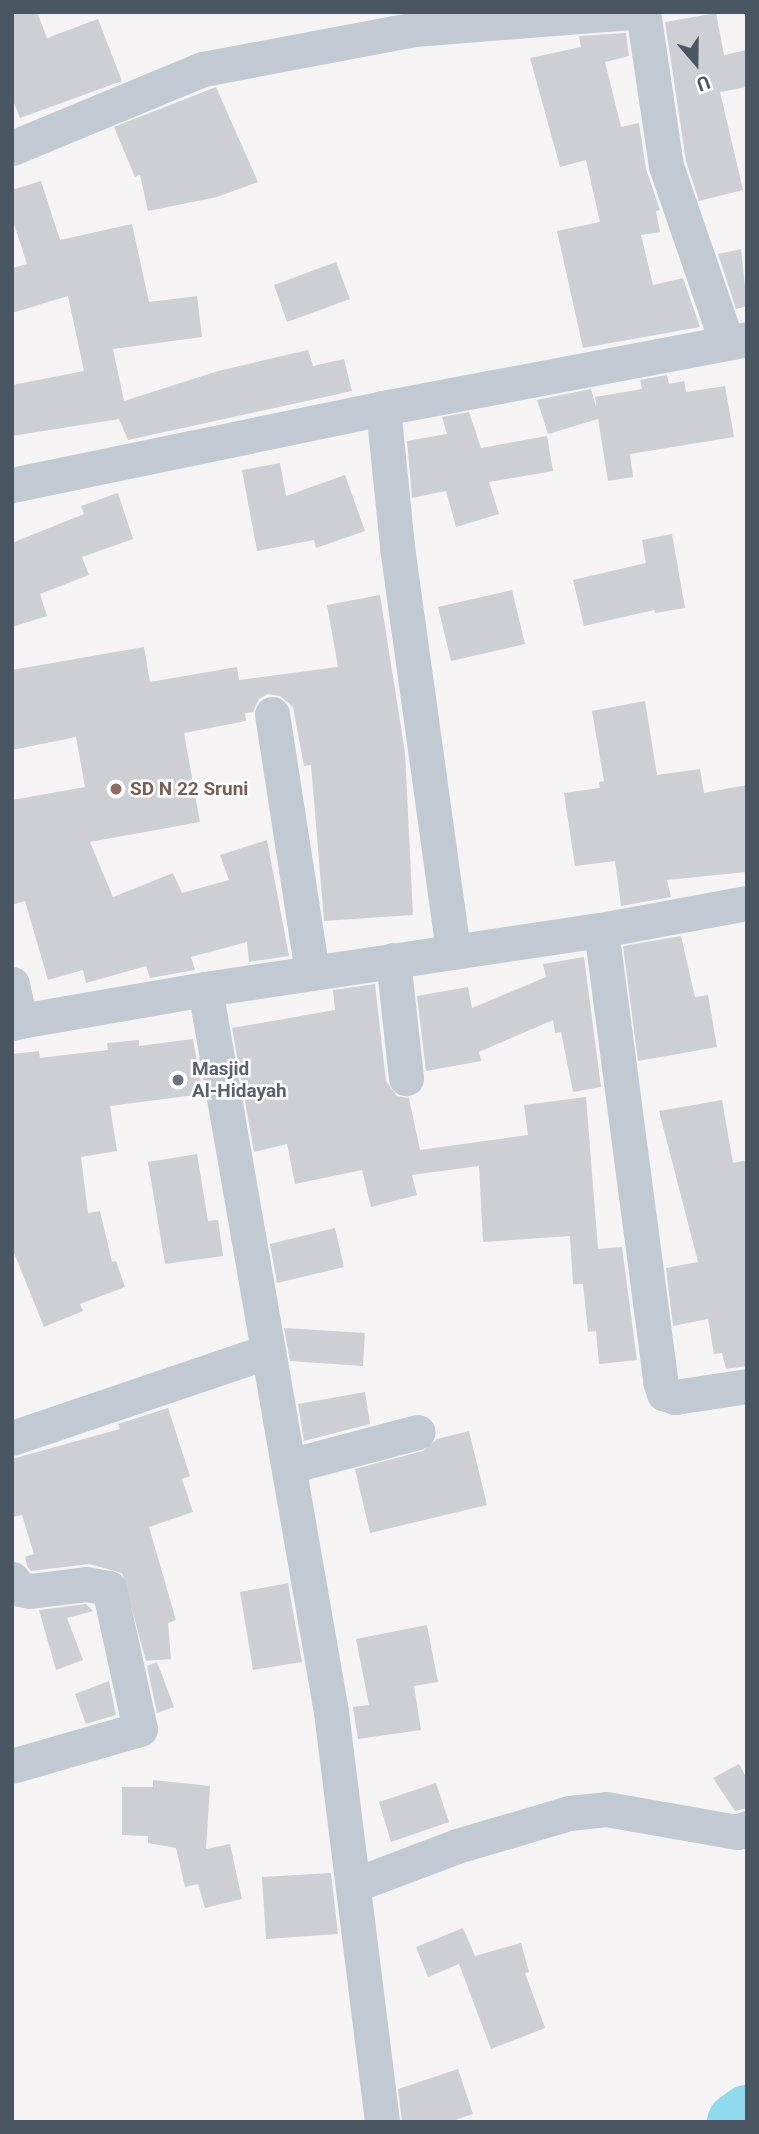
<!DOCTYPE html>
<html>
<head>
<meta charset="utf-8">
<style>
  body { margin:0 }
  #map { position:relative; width:759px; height:2134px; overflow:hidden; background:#f5f3f3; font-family:Roboto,sans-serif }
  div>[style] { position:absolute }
  .river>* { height:58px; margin:-29px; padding:0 29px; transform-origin:29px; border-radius:29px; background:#90daee }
  .building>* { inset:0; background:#cdcfd5 }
  .minor>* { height:35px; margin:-17.5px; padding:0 17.5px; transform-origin:17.5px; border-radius:17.5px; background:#c1cad2 }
  .dots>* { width:19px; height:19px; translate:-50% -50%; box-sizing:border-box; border:4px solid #fff; border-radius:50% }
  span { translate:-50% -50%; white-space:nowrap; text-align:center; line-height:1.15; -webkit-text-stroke:5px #fff; paint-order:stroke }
  .education-label { font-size:19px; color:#785e54; font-weight:700 }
  .left { translate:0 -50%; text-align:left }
  .worship-label { font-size:19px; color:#5b616d; font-weight:700 }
  .frame { position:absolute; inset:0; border:14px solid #4a5661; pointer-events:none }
  .north { position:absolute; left:661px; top:28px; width:70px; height:70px; -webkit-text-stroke:5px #fff; paint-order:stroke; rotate:160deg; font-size:19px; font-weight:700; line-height:28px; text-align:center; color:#4a5661 }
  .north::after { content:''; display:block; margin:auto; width:24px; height:32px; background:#4a5661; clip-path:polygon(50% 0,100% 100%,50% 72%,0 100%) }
</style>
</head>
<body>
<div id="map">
  <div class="river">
    <i style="left:736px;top:2122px;width:14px;rotate:-36deg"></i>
  </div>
  <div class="building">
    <i style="clip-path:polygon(12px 12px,37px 12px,47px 38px,98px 19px,122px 81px,20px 118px,12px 98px)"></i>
    <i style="clip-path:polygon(716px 13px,724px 55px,747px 50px,747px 87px,720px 92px,743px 190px,699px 201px,686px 161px,665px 22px)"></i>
    <i style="clip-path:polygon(626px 33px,629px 56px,605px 62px,621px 127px,639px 123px,646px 169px,660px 210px,656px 211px,660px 232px,641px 235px,653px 285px,683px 278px,700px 327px,583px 348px,557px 231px,600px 222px,586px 160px,560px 167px,530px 58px,581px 47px,579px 36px)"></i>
    <i style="clip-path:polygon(216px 87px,258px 182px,217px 197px,148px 211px,140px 175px,135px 177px,114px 127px)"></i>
    <i style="clip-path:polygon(41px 181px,60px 240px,132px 224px,149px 302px,197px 296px,202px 337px,113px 349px,124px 401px,218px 371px,308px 350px,313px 366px,344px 359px,352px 391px,128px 440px,119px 419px,12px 436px,12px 385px,84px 371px,68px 296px,12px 313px,12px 268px,27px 264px,12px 218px,12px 190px)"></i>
    <i style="clip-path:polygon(741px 249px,747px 306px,736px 309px,718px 254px)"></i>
    <i style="clip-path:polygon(336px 262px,350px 299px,287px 322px,274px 285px)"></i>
    <i style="clip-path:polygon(667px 375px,669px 384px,684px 381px,686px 392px,725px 386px,734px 437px,630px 454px,633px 477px,608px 481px,598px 419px,548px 434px,537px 400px,591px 389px,596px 407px,595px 397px,642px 389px,640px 380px)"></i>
    <i style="clip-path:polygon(469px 412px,481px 448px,547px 436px,553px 471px,489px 482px,499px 514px,456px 527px,446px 491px,412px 498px,407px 441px,447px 434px,442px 417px)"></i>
    <i style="clip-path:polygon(280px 463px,286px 496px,345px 475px,365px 531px,316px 548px,314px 540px,257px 551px,242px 470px)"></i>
    <i style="clip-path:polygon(118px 493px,133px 539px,82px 557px,89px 575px,40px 594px,47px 616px,12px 627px,12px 543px,84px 514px,81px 506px)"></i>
    <i style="clip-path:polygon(672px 534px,685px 608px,655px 613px,654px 610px,584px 626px,573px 580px,646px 563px,642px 540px)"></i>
    <i style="clip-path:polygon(512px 590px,525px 644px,451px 661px,438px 607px)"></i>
    <i style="clip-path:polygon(380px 595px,405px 752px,413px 915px,324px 921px,311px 765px,304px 766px,293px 707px,280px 696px,268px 694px,259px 699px,253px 712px,245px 713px,246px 721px,184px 733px,200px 822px,90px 842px,113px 897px,173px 873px,182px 893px,229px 880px,220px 855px,267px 840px,289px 956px,249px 962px,247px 942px,191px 957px,195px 970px,150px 978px,146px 966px,86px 983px,83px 970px,48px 980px,25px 901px,12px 905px,12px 800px,85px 787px,76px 737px,12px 750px,12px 670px,144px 647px,150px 682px,237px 667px,239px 680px,338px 667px,327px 605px)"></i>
    <i style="clip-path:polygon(645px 701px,657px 775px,700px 769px,704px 793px,747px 785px,747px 872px,667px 880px,671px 897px,621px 906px,615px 861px,575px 866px,564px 793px,600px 788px,599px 782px,604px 781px,592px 711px)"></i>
    <i style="clip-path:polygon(681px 936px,695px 997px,708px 995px,717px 1047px,638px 1061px,623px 946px)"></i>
    <i style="clip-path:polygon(584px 957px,601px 1087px,573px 1092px,561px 1032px,555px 1033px,553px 1020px,479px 1052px,481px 1061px,426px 1071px,417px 996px,468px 987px,472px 1008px,546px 977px,543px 964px)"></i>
    <i style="clip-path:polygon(375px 984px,386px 1081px,397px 1096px,409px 1098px,420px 1150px,528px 1135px,524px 1105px,586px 1097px,598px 1249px,622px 1247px,637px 1360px,599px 1364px,596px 1331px,588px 1332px,583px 1284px,573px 1284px,570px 1236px,483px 1242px,479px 1166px,412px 1175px,417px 1195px,371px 1207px,362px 1170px,295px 1184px,287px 1144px,254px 1152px,232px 1028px,335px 1010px,333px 990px)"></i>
    <i style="clip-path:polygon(193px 1039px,203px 1094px,110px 1106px,117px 1151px,81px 1157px,88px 1213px,100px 1211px,112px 1262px,116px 1261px,125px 1287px,80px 1304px,83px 1311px,44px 1327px,12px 1248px,12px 1054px,39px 1051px,40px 1058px,108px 1050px,107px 1043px,139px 1040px,139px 1046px)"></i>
    <i style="clip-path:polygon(722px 1100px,733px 1163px,747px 1160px,747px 1366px,726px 1369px,722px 1353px,714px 1354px,708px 1319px,673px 1326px,666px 1268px,698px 1262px,659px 1111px)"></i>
    <i style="clip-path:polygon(197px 1154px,208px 1221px,218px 1220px,223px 1256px,165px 1264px,148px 1162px)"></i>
    <i style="clip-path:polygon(335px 1228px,344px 1267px,277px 1283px,270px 1244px)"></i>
    <i style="clip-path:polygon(284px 1328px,365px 1333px,363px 1366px,290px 1361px)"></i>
    <i style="clip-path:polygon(365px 1392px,370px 1424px,304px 1441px,298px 1404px)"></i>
    <i style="clip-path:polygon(168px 1408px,190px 1476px,182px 1479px,193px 1512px,149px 1527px,176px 1620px,168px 1623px,171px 1659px,146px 1661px,122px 1573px,89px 1564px,31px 1571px,27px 1566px,25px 1557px,34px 1554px,22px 1515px,12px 1517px,12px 1459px,120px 1429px,118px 1424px)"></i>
    <i style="clip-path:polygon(469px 1431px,487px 1505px,370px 1533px,355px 1469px,423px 1451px,437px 1439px)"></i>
    <i style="clip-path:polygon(288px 1583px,302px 1662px,253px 1670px,240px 1592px)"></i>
    <i style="clip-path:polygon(86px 1604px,93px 1611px,67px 1618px,83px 1660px,56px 1670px,39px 1610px)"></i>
    <i style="clip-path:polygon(427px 1625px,438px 1682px,414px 1686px,421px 1730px,358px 1739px,353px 1707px,369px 1705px,356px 1639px)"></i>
    <i style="clip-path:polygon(157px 1662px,174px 1707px,157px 1713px,147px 1666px)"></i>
    <i style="clip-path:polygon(109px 1681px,116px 1715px,86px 1724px,75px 1694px)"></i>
    <i style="clip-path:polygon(739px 1764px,747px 1779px,747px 1808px,735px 1811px,713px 1778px)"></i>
    <i style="clip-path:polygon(153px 1780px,210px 1786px,206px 1849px,230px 1844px,242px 1899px,205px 1908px,198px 1884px,185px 1887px,176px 1848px,148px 1843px,148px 1836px,122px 1835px,122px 1787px,153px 1787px)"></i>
    <i style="clip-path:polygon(436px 1783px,449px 1822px,391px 1842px,379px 1802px)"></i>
    <i style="clip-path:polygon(331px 1873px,338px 1934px,266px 1939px,262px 1877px)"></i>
    <i style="clip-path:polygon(463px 1928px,475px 1956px,521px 1943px,529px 1972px,525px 1973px,545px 2028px,491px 2049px,459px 1964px,428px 1977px,416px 1947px)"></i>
    <i style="clip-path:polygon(458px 2069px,473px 2114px,449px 2122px,402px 2122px,398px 2089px)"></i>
  </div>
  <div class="minor">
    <i style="left:643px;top:12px;width:156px;rotate:81.5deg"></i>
    <i style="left:666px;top:166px;width:187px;rotate:71deg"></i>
    <i style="left:12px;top:148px;width:207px;rotate:-22.5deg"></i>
    <i style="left:203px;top:69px;width:215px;rotate:-10.7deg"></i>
    <i style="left:414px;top:29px;width:217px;rotate:-4.5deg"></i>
    <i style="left:383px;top:408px;width:140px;rotate:84.2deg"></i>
    <i style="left:397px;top:547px;width:408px;rotate:82.1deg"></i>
    <i style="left:12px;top:485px;width:379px;rotate:-11.7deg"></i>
    <i style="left:383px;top:408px;width:370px;rotate:-10.7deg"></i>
    <i style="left:272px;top:714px;width:262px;rotate:81.2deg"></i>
    <i style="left:601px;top:930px;width:455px;rotate:82.5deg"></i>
    <i style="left:660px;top:1381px;width:13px;rotate:72deg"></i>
    <i style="left:664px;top:1393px;width:12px;rotate:20deg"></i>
    <i style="left:675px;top:1397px;width:73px;rotate:-8.7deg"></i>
    <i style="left:393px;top:960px;width:119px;rotate:83.7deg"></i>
    <i style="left:12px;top:984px;width:38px;rotate:78deg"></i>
    <i style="left:20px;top:1021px;width:8px;rotate:166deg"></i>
    <i style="left:205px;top:989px;width:400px;rotate:-8.5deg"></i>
    <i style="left:601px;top:930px;width:148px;rotate:-10.5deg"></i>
    <i style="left:20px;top:1021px;width:188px;rotate:-9.8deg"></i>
    <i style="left:205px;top:989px;width:734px;rotate:80.11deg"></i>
    <i style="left:331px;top:1712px;width:413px;rotate:82.9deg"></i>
    <i style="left:12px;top:1438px;width:268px;rotate:-18.7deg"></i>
    <i style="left:289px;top:1466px;width:133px;rotate:-14.8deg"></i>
    <i style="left:12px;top:1579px;width:13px;rotate:51deg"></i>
    <i style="left:20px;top:1589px;width:10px;rotate:11deg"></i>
    <i style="left:30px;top:1591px;width:56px;rotate:-7.1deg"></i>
    <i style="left:86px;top:1584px;width:23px;rotate:10deg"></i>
    <i style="left:109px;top:1588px;width:144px;rotate:77.6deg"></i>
    <i style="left:140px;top:1729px;width:133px;rotate:163.9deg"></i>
    <i style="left:354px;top:1885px;width:110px;rotate:-20.7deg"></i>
    <i style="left:457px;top:1846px;width:117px;rotate:-16.4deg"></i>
    <i style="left:569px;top:1813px;width:37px;rotate:-6deg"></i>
    <i style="left:606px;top:1809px;width:133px;rotate:10deg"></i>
    <i style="left:737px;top:1832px;width:11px;rotate:-22deg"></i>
  </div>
  <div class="dots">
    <i style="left:116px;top:789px;background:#8d6e63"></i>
    <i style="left:178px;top:1080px;background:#6b7280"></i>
  </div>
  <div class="education-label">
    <span class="left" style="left:130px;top:789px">SD N 22 Sruni</span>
  </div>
  <div class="worship-label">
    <span class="left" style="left:192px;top:1080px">Masjid<br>Al-Hidayah</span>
  </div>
  <div class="frame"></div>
  <div class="north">U</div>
</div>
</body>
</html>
